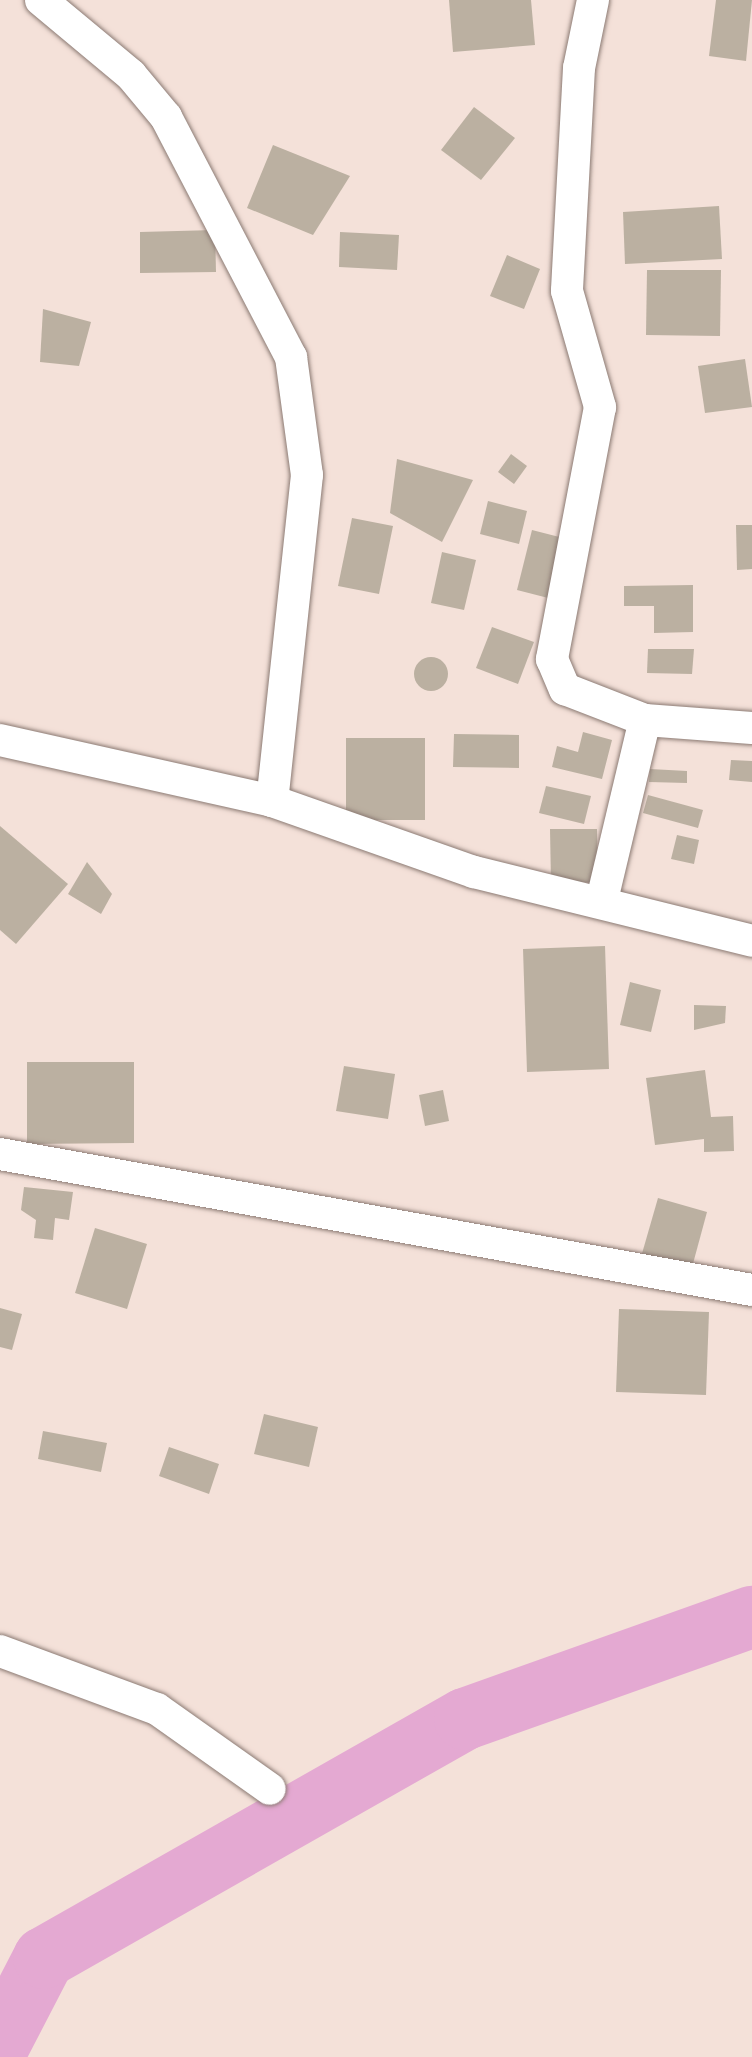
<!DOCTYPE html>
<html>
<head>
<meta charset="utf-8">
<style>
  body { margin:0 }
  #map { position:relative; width:752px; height:2057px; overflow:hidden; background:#f4e1d9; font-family:Mulish,sans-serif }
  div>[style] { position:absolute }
  .river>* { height:62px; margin:-31px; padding:0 31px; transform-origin:31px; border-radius:31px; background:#e4a9d2 }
  .building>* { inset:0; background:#bbb0a1 }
  .round { border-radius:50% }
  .roads { filter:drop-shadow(0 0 2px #8b7a73) drop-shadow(0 0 2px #8b7a73) }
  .minor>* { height:32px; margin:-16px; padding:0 16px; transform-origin:16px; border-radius:16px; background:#fff }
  span { translate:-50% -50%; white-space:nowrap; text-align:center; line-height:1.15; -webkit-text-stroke:10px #f4e1d9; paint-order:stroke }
</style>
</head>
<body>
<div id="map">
  <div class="river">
    <i style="left:0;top:2043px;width:96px;rotate:-62.6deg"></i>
    <i style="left:44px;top:1958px;width:484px;rotate:-29.6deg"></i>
    <i style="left:465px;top:1719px;width:305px;rotate:-19.6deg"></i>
  </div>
  <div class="building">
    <i style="clip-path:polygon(449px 0,531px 0,535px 45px,453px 52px)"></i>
    <i style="clip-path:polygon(716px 0,752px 0,746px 61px,709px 56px)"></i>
    <i style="clip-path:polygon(474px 107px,515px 138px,481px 180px,441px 150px)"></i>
    <i style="clip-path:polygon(273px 145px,350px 176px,313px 235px,247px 208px)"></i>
    <i style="clip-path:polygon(719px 206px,722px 259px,625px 264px,623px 212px)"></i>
    <i style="clip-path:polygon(215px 230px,216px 272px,140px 273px,140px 232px)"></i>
    <i style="clip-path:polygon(340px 232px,399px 235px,397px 270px,339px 267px)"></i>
    <i style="clip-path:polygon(507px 255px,540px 269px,524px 309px,490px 296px)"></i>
    <i style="clip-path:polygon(647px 270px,721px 270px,720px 336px,646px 335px)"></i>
    <i style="clip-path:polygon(43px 309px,91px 322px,79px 366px,40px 362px)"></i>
    <i style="clip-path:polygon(745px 359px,752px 407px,705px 413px,698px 366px)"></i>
    <i style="clip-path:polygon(511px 454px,527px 466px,514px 484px,498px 472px)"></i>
    <i style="clip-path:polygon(397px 459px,473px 480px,442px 542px,390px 513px)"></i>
    <i style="clip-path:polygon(488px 501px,527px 511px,519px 544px,480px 534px)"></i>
    <i style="clip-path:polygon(352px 518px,393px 526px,379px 594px,338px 586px)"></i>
    <i style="clip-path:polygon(736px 525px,752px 525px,752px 569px,737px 570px)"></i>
    <i style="clip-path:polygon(532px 530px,571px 540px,556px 600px,517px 590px)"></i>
    <i style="clip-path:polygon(442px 552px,476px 560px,464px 610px,431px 603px)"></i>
    <i style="clip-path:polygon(693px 585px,693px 632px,654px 633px,654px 606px,624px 606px,624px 586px)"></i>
    <i style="clip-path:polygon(492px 627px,534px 642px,518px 684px,476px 668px)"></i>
    <i style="clip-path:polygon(648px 649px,694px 649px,692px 674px,647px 673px)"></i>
    <i class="round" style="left:414px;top:657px;width:34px;height:34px"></i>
    <i style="clip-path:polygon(583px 732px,612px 740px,602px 779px,552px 767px,557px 746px,578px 752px)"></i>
    <i style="clip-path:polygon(454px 734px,519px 735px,519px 768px,453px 767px)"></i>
    <i style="clip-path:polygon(346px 738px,425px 738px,425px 820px,346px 820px)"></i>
    <i style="clip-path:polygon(731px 760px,752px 761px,752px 782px,729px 780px)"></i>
    <i style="clip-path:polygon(650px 769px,687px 771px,687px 783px,649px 782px)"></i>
    <i style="clip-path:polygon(546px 786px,591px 796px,584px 824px,539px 813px)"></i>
    <i style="clip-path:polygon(648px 795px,703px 810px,698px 828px,643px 813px)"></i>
    <i style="clip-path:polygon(0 826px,68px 884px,16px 944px,0 930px)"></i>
    <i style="clip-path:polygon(550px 829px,597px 829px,598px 882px,551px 883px)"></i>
    <i style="clip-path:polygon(677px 835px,699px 840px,694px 864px,671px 859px)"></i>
    <i style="clip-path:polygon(87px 862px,112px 894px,101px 914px,68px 894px)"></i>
    <i style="clip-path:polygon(605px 946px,609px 1069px,527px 1072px,523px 949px)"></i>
    <i style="clip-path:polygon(630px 982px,661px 990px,651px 1032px,620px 1025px)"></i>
    <i style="clip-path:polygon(694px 1005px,726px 1006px,725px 1023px,694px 1030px)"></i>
    <i style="clip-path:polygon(27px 1062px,134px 1062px,134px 1143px,27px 1144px)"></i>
    <i style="clip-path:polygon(344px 1066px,395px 1074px,388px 1119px,336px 1111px)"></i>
    <i style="clip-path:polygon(705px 1070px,711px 1117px,733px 1116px,734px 1151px,704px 1152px,704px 1139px,655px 1145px,646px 1078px)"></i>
    <i style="clip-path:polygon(443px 1090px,449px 1121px,425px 1126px,419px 1095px)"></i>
    <i style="clip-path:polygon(24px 1187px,73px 1192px,69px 1220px,55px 1218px,53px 1240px,34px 1238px,36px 1220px,21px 1210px)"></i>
    <i style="clip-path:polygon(658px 1198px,707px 1212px,691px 1271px,641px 1257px)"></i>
    <i style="clip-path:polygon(95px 1228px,147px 1244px,127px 1309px,75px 1293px)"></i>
    <i style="clip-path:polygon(0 1308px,22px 1314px,12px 1350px,0 1347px)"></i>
    <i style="clip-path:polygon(619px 1309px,709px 1312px,706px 1395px,616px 1392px)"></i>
    <i style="clip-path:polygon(264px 1414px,318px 1427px,309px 1467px,254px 1454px)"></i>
    <i style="clip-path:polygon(43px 1431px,107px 1443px,101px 1472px,38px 1459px)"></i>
    <i style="clip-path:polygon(169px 1447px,219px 1464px,209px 1494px,159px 1476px)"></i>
  </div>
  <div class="roads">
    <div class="minor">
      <i style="left:41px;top:0;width:117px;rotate:39.8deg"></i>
      <i style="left:131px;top:75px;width:55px;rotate:50.2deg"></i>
      <i style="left:166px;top:117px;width:271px;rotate:62.5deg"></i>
      <i style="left:291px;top:357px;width:119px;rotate:82.3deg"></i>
      <i style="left:307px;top:475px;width:328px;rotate:96.1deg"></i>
      <i style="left:593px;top:0;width:69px;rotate:101.6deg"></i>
      <i style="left:579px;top:68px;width:223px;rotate:93.1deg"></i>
      <i style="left:567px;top:291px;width:121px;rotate:74.1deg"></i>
      <i style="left:600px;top:407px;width:257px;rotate:100.8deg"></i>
      <i style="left:552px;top:659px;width:33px;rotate:67deg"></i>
      <i style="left:565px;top:689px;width:86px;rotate:21.2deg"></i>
      <i style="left:645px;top:720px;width:107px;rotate:4.3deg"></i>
      <i style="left:0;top:740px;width:279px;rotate:12.6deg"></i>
      <i style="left:272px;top:801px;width:214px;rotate:19.4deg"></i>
      <i style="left:474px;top:872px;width:286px;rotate:13.9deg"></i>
      <i style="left:602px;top:900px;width:185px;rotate:-76.6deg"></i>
      <i style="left:0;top:1154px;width:764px;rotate:10.25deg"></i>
      <i style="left:0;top:1651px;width:167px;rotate:20.3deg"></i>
      <i style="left:157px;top:1709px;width:138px;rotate:35.3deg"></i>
    </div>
  </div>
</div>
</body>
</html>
